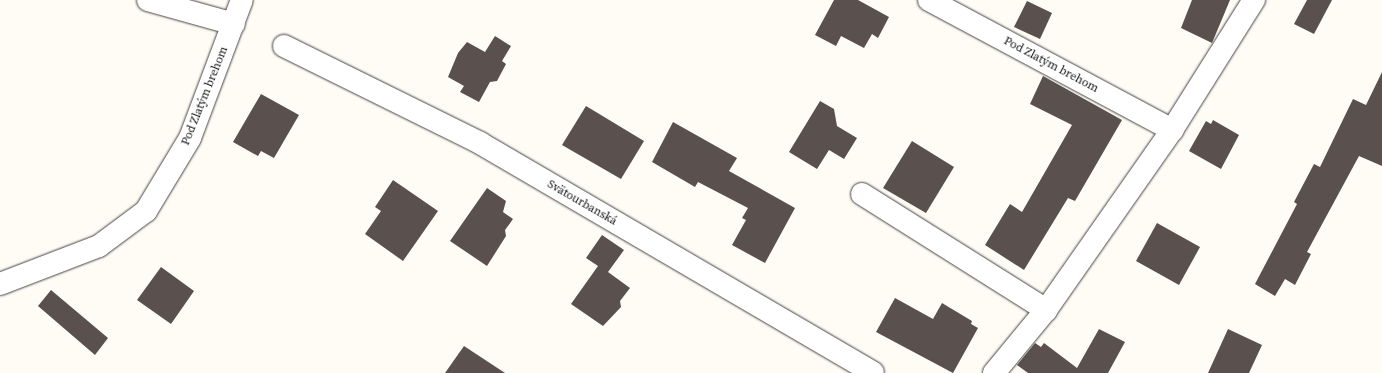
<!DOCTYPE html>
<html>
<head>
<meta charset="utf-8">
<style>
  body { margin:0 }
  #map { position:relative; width:1382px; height:373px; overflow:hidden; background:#fffbf5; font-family:"Source Serif 4",serif }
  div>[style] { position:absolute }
  .building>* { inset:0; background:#5a504d }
  .roads { filter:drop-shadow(0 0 1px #444) drop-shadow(0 0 1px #444) }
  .street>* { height:22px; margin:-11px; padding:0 11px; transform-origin:11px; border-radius:11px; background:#fff }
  span { translate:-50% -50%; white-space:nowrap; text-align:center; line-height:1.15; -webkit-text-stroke:4px #fff; paint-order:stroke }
  .street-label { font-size:12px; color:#111 }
</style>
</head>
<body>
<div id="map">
  <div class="building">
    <i style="clip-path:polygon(834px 0,858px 0,889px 17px,878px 38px,872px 34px,864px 48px,841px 36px,836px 46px,815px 35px)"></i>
    <i style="clip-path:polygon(1192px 0,1230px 0,1212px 43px,1181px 28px)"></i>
    <i style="clip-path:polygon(1307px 0,1332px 0,1314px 34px,1294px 24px)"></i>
    <i style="clip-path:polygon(1027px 1px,1052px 13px,1040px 39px,1014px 27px)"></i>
    <i style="clip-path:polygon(495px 36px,511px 46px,502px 61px,506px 64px,497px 81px,490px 82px,479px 102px,460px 92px,464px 86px,448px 77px,458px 53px,467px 42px,485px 52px)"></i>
    <i style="clip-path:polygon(1382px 72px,1382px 166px,1359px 156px,1307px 252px,1311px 254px,1295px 285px,1285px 279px,1275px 296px,1255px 284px,1297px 204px,1294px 202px,1314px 164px,1320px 167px,1353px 99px,1366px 105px)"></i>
    <i style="clip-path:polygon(1043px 76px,1122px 120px,1075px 201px,1068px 198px,1024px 270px,985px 245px,1010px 204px,1022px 212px,1072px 125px,1030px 104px)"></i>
    <i style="clip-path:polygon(261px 94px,299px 115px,274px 158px,261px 151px,258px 156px,233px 142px)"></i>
    <i style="clip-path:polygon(820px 101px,834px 109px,837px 126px,857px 138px,844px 159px,829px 150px,817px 169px,789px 152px)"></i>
    <i style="clip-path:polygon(586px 106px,644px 141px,621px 179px,562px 145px)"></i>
    <i style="clip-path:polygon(1213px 120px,1239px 135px,1221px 169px,1189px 151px,1206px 121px,1211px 124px)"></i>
    <i style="clip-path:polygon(673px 122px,737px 158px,729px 171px,795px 208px,765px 263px,732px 245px,746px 220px,742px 218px,748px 208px,698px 182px,695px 187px,652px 162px)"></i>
    <i style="clip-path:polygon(912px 141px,954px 167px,926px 213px,883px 188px)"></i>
    <i style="clip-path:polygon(393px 180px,438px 211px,403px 261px,365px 234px,381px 211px,375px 207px)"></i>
    <i style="clip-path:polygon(487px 188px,506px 201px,503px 212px,513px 219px,505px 230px,506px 236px,487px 266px,450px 241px)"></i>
    <i style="clip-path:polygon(1157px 223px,1200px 247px,1179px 285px,1136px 261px)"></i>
    <i style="clip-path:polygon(602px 235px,624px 250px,608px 272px,630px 288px,620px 301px,621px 307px,603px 326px,571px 304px,598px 266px,586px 258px)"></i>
    <i style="clip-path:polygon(161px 267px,194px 291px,171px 324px,137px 300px)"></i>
    <i style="clip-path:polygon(51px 290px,108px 338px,95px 355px,38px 306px)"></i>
    <i style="clip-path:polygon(895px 298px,933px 319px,942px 303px,972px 321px,971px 324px,978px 328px,953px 373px,876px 332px)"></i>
    <i style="clip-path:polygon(1099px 329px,1125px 342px,1108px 373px,1028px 373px,1017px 365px,1035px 343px,1041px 347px,1044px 343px,1077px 368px)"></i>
    <i style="clip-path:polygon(1228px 329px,1262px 345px,1249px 373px,1208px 373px)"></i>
    <i style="clip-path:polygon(464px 346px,505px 373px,445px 373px)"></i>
  </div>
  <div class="roads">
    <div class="street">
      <i style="left:148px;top:0;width:89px;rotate:15.6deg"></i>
      <i style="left:929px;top:0;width:276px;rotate:28.1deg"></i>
      <i style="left:284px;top:46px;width:219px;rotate:26.3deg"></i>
      <i style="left:480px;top:143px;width:455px;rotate:30.3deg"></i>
      <i style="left:862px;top:194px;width:218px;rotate:32.2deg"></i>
      <i style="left:0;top:284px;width:106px;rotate:-21deg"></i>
      <i style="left:99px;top:246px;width:59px;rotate:-36.7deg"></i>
      <i style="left:146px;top:211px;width:85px;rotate:-58.9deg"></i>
      <i style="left:190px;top:138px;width:147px;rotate:-69.4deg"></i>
      <i style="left:994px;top:373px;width:82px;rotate:-50.5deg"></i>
      <i style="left:1046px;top:310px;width:220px;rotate:-55deg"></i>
      <i style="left:1172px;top:130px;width:154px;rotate:-57.8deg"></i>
    </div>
  </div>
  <div class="street-label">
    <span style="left:1051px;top:65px;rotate:28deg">Pod Zlatým brehom</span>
    <span style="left:205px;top:96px;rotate:-68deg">Pod Zlatým brehom</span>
    <span style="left:582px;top:203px;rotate:30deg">Svätourbanská</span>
  </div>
</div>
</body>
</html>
